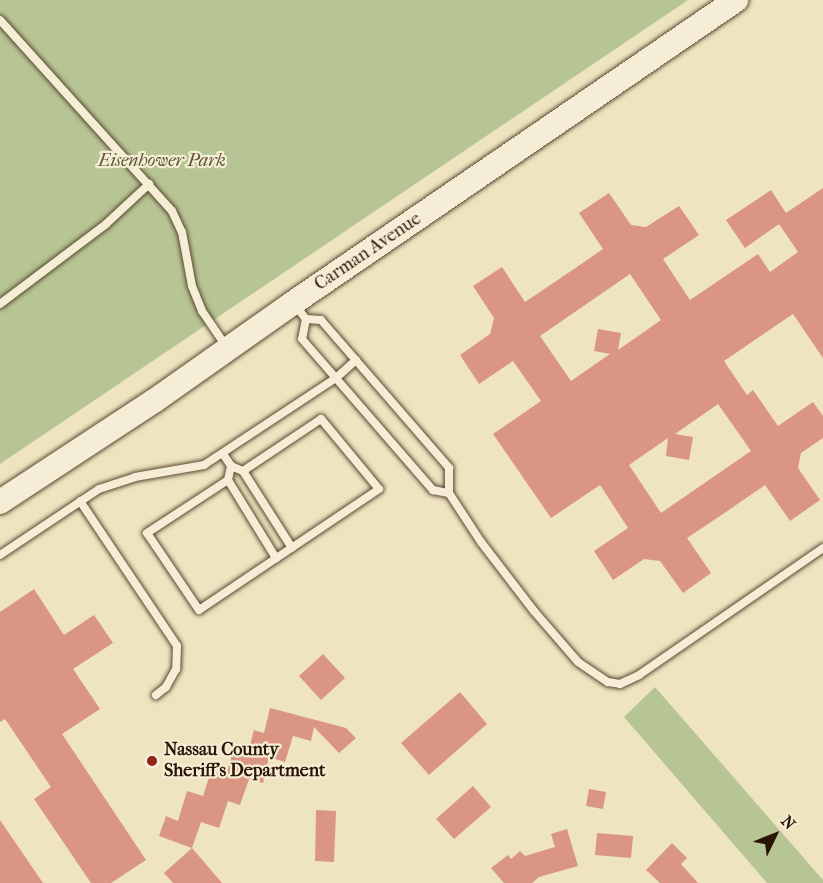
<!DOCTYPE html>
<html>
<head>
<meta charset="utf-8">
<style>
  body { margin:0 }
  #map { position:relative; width:823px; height:883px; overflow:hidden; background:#efe4c0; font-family:"IM FELL French Canon",serif }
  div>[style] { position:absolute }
  .green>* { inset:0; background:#b7c594 }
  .building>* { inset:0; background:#da9583 }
  .roads { filter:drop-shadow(0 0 2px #5a4931) drop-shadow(0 0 2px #5a4931) }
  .service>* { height:8px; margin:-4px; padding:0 4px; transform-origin:4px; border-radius:4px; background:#f5edd6 }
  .secondary>* { height:24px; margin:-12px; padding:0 12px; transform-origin:12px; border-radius:12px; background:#f5edd6 }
  .dots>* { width:16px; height:16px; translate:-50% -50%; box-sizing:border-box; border:3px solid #f5edd6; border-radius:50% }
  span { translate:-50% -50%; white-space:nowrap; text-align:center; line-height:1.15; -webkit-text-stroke:4.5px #f5edd6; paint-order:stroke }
  .park-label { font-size:18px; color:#5b5334; font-style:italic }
  .street-label { font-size:18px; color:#291501 }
  .poi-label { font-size:18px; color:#291501; font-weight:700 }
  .left { translate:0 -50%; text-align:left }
  .north { position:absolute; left:745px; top:805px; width:60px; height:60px; -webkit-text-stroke:4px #f5edd6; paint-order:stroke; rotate:47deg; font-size:16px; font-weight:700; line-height:24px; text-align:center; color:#291501 }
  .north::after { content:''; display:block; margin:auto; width:21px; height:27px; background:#291501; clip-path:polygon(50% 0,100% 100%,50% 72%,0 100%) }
</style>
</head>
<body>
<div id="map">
  <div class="green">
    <i style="clip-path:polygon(0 0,688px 0,0 464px)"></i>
    <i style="clip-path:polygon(655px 687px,823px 880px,823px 883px,767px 883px,624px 717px)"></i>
  </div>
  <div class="building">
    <i style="clip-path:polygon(evenodd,823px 188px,823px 358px,793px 314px,724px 361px,747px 395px,753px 390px,778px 426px,813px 402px,823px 416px,823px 438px,801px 453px,798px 468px,820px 500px,790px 521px,765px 485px,723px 514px,687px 538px,711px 573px,683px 593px,660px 561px,644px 559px,613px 580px,594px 551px,628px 528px,600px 485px,551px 518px,493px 434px,541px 401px,513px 361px,479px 384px,460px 355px,490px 334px,494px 318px,473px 286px,502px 267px,525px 302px,571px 271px,603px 249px,579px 213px,609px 193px,631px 225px,646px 227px,679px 206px,699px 235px,663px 259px,690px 300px,758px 254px,770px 272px,798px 252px,779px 224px,745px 248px,726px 220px,771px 190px,786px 213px,823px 188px,630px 274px,661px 320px,618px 350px,621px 333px,598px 329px,594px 351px,610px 354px,571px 381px,540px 336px,630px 274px,823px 188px,718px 404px,751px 451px,661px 513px,629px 465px,668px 438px,666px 456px,689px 460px,693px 437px,675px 434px,718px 404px)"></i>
    <i style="clip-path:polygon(34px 589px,64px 635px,94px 615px,113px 643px,73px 669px,100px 709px,62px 734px,146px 860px,111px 883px,91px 883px,34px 799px,51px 787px,5px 719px,0 722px,0 612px)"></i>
    <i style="clip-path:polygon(323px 654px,345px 678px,321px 700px,299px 676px)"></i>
    <i style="clip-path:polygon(460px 692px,487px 724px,429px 775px,401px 743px)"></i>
    <i style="clip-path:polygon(270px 708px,346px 728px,356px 738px,339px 753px,314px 727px,311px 741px,293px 736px,285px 762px,269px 757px,263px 783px,249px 779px,240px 805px,228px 801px,219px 828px,201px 822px,192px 848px,159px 836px,166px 816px,178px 821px,187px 791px,203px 796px,211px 771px,226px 776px,233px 752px,247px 756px,254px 730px,264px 733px)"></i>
    <i style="clip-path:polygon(473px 786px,491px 807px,454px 839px,436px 819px)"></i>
    <i style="clip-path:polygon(589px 789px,606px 792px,603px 809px,586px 806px)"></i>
    <i style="clip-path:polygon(316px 810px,336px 811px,334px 862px,315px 861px)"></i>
    <i style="clip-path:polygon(0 820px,43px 883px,0 883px)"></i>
    <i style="clip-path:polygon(567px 829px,578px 866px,539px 877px,532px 883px,504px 883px,491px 868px,508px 855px,511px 859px,520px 851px,525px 856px,555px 847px,551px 834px)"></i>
    <i style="clip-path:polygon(597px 833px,633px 836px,631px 858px,595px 855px)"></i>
    <i style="clip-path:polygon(672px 843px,687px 858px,681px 864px,698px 883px,660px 883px,646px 870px)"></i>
    <i style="clip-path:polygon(192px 848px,222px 883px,173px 883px,164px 873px)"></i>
  </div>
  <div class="roads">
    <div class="service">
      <i style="left:0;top:20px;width:257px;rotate:48deg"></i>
      <i style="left:172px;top:211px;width:23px;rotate:65deg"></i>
      <i style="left:182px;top:232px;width:55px;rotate:79.5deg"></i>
      <i style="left:192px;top:286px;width:27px;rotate:68deg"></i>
      <i style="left:202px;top:311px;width:42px;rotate:55.6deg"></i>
      <i style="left:0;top:304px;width:133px;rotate:-37deg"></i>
      <i style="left:106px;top:224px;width:59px;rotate:-42.9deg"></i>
      <i style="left:295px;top:305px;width:18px;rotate:52deg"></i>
      <i style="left:306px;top:319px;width:15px;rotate:4deg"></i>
      <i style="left:321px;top:320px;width:196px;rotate:49.1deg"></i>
      <i style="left:449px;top:468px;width:25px;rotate:90deg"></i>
      <i style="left:449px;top:493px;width:59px;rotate:56.9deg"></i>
      <i style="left:481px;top:542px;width:87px;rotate:52.5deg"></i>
      <i style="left:534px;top:611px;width:67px;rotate:49.2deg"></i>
      <i style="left:578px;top:662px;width:36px;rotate:34deg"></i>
      <i style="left:608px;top:682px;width:12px;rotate:9deg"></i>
      <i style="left:620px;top:684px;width:21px;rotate:-25deg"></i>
      <i style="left:639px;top:675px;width:224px;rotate:-34.6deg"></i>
      <i style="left:306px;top:319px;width:20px;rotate:101deg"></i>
      <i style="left:302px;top:339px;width:200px;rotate:49.1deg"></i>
      <i style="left:433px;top:490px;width:16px;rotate:11deg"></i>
      <i style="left:223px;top:454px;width:14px;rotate:56deg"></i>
      <i style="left:231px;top:466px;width:13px;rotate:23deg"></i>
      <i style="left:243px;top:471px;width:91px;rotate:57.5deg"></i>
      <i style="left:231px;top:466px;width:14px;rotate:102deg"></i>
      <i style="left:228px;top:480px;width:92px;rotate:58.4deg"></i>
      <i style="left:228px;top:480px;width:97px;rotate:146.8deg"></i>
      <i style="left:147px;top:533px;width:93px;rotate:56deg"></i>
      <i style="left:199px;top:610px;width:217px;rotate:-33.9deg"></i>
      <i style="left:379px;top:489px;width:91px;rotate:-129.6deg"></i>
      <i style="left:321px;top:419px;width:94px;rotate:146.3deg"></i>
      <i style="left:80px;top:501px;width:174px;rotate:56.2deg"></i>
      <i style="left:177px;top:646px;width:23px;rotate:92deg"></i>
      <i style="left:176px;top:669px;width:21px;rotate:119deg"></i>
      <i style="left:166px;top:687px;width:13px;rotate:141deg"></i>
      <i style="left:0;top:555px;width:119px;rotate:-33.7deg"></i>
      <i style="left:99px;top:489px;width:38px;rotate:-18deg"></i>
      <i style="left:135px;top:477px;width:70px;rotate:-9.9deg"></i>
      <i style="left:204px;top:465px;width:158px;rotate:-33.4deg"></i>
      <i style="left:336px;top:378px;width:27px;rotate:-42deg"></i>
    </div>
    <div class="secondary">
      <i style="left:0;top:502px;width:184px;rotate:-33.3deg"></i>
      <i style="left:154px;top:401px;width:170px;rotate:-35.2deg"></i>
      <i style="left:293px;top:303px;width:537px;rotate:-34.37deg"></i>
    </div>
  </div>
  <div class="dots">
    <i style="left:152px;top:761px;background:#8f2418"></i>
  </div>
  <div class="park-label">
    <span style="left:162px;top:161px">Eisenhower Park</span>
  </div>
  <div class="street-label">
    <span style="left:368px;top:252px;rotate:-34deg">Carman Avenue</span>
  </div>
  <div class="poi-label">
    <span class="left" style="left:164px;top:761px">Nassau County<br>Sheriff's Department</span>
  </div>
  <div class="north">N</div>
</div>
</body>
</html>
